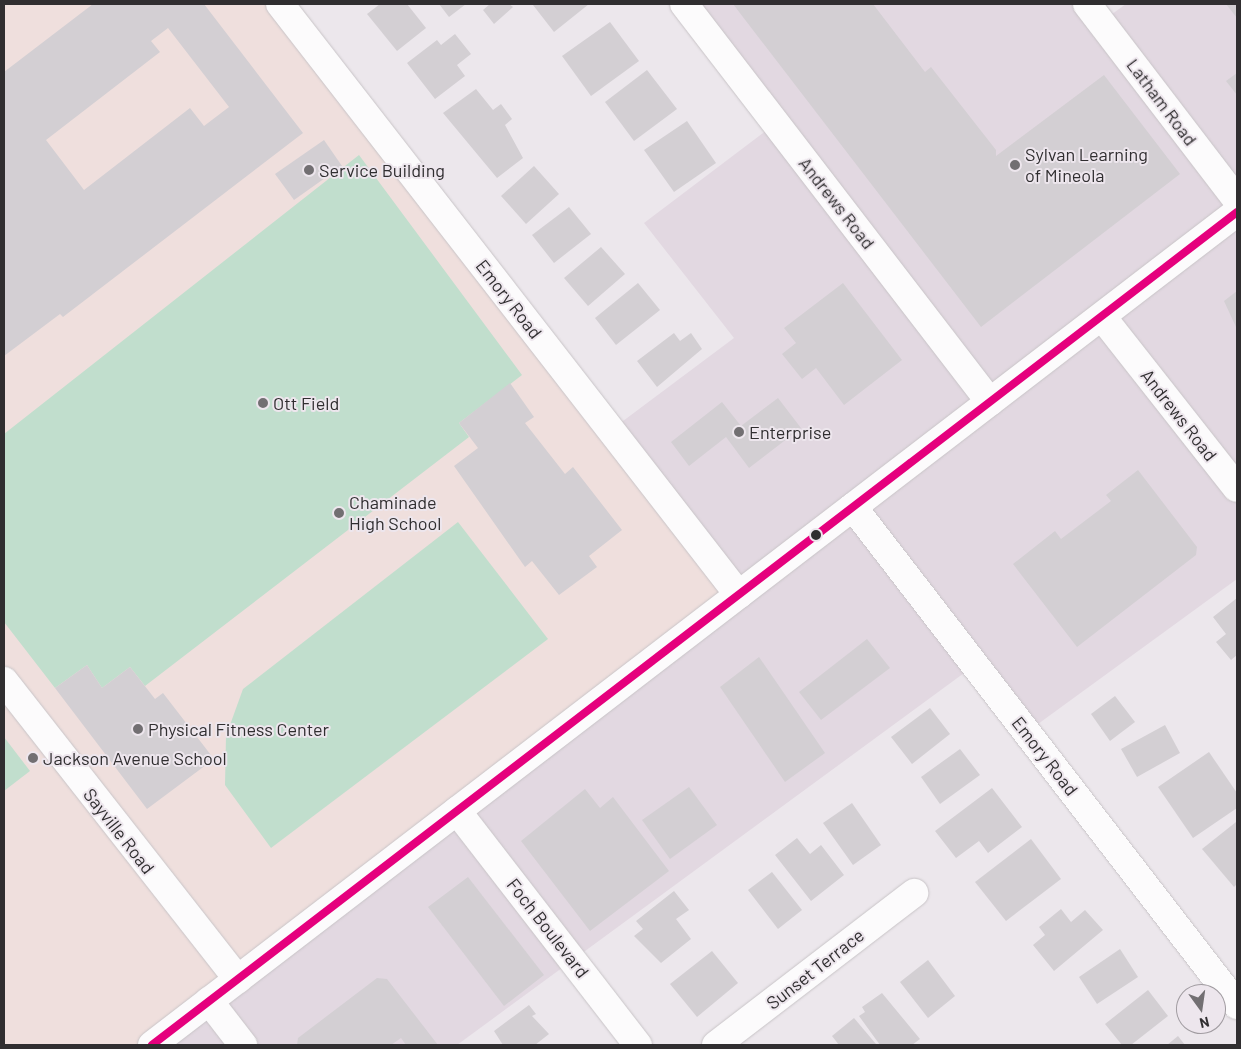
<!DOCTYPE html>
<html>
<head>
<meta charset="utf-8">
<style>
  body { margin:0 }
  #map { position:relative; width:1241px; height:1049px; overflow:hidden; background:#ece7ec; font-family:Barlow,sans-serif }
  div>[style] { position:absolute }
  .built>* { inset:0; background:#e2d8e1 }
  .education>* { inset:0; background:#efdfdd }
  .green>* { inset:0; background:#c1decd }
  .building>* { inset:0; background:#d3cfd3 }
  .roads { filter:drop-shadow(0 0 1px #c8c4c7) drop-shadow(0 0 1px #c8c4c7) }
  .minor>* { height:28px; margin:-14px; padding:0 14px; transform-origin:14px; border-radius:14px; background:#fcfbfc }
  .major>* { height:28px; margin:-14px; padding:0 14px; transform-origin:14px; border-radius:14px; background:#fcfbfc }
  .bus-1>* { height:8px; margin:-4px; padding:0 4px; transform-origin:4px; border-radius:4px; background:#e5007d }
  .dots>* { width:14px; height:14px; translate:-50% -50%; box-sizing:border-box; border:2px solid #ede6ed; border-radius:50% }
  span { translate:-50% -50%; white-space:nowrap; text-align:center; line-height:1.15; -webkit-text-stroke:4px #ede6ed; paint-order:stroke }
  .street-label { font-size:18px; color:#302e30 }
  .poi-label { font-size:18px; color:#302e30 }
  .left { translate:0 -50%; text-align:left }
  .frame { position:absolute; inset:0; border:5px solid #302e30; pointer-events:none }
  .north { position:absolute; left:1176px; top:984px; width:50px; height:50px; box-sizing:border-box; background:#ede6ed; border:1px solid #a19ca1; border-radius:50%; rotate:166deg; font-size:14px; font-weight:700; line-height:20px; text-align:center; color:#302e30 }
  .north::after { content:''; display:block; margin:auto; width:18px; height:22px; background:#726f72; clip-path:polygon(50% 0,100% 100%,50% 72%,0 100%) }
</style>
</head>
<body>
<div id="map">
  <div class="built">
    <i style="clip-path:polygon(683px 4px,1087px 4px,1101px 22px,1126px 4px,1237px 4px,1237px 579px,1027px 732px,975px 665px,457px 1045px,152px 1045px,611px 430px,734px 338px,644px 223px,775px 124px)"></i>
  </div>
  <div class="education">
    <i style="clip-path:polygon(4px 4px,280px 4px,739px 595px,152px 1045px,4px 1045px)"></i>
  </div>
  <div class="green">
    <i style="clip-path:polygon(359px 155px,522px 375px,459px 423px,469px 437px,145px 686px,130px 667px,102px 688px,87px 665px,55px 688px,4px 622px,4px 434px)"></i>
    <i style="clip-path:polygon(458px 522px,548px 639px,271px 848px,225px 785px,226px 736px,243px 689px)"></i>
    <i style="clip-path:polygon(4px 737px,30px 771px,4px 791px)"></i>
  </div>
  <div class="building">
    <i style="clip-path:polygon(evenodd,93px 4px,204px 4px,303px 133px,63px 317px,60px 314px,4px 356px,4px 72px,93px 4px,168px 28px,229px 107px,204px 126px,190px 108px,84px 190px,46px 140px,160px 52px,151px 41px,168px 28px)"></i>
    <i style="clip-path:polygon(380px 4px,407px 4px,426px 28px,397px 51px,367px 14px)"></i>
    <i style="clip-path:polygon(439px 4px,466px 4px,449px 17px)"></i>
    <i style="clip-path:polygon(490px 4px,509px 4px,513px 7px,494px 24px,483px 10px)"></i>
    <i style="clip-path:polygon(589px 4px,554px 32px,533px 5px,535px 4px)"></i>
    <i style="clip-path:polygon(733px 4px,873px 4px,925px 72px,931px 67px,996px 150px,996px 156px,1104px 75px,1180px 174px,981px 327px)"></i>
    <i style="clip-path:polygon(1226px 4px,1237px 4px,1237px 18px)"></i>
    <i style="clip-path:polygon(610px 22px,639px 61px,591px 96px,562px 56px)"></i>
    <i style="clip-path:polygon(455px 34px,471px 54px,457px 65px,465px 76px,435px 99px,407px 63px,437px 40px,441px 45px)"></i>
    <i style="clip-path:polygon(647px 70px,677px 109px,634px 141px,605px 102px)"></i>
    <i style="clip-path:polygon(1237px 73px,1237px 95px,1226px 81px)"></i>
    <i style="clip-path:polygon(476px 89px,493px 110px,501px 104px,512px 119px,505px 125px,523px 158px,497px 178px,443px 113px)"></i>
    <i style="clip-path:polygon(687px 121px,716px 163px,674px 192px,644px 150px)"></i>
    <i style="clip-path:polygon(324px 140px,342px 166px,294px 200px,275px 174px)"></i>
    <i style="clip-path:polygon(534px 166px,559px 194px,526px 224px,501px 196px)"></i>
    <i style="clip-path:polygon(569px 207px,591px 234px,554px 263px,532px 235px)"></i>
    <i style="clip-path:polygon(601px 247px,625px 274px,588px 306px,564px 278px)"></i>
    <i style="clip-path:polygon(638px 283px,660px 310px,616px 345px,595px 318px)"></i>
    <i style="clip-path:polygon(843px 283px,902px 360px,844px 405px,816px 368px,802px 379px,782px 354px,796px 343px,784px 328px)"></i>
    <i style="clip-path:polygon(1237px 291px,1237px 327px,1236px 327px,1224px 301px)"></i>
    <i style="clip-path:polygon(674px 333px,680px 341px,691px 333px,702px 349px,657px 387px,637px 361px)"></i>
    <i style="clip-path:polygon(510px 383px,534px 417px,525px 423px,565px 474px,573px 467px,622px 530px,589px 556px,597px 567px,559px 595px,532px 561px,525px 567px,454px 466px,478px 448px,459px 423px)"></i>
    <i style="clip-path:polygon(778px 398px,801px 428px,749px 468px,726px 437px,689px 466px,671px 442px,722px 402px,741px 426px)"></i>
    <i style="clip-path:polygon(1138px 470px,1197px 547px,1196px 555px,1077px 647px,1013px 564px,1055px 531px,1061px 539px,1111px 501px,1106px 495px)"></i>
    <i style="clip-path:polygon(1237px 598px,1237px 655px,1231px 660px,1216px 642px,1226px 634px,1213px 617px)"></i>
    <i style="clip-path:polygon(867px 639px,890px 668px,821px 720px,799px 692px)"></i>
    <i style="clip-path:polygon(759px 657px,825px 753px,785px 782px,720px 687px)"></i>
    <i style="clip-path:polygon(87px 665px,102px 688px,130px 667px,155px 699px,163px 693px,214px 759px,147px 809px,55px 688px)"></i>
    <i style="clip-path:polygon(1115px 696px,1135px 722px,1110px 741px,1091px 714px)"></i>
    <i style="clip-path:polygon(930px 708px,950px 734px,912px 764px,891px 737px)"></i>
    <i style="clip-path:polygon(1165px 725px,1180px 753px,1137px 777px,1121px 749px)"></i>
    <i style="clip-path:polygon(960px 749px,980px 775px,940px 804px,921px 777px)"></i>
    <i style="clip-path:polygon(1209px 752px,1237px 793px,1237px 808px,1193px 838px,1158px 787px)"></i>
    <i style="clip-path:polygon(689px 787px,717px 825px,670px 859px,642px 820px)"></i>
    <i style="clip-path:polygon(992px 788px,1022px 827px,988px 853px,979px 841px,956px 858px,935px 831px)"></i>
    <i style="clip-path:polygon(585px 789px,600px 808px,613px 797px,669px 871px,590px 931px,521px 841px)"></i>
    <i style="clip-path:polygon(852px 803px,881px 845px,853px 865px,823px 823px)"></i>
    <i style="clip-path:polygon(1236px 822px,1237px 884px,1234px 887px,1202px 849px)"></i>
    <i style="clip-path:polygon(797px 838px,810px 854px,821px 845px,844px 875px,811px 901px,775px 855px)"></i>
    <i style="clip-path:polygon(1031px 839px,1061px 879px,1006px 921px,975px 882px)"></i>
    <i style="clip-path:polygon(772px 872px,802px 910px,778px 929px,748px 890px)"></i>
    <i style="clip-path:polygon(468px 877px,544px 975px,504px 1006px,428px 907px)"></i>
    <i style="clip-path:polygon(674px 891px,689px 910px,676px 919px,691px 939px,661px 963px,634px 936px,643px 929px,636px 921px)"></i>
    <i style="clip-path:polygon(1061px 909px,1071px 922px,1085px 910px,1103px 930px,1054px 971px,1033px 945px,1045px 935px,1039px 927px)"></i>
    <i style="clip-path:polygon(1120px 949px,1138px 977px,1097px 1004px,1079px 977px)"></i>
    <i style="clip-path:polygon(712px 951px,738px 983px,697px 1017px,670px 984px)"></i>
    <i style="clip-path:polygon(928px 960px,955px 996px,928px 1018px,900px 982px)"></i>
    <i style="clip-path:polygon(377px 978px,387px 979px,438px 1045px,406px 1045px,401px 1038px,391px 1045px,297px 1045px,298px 1038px)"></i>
    <i style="clip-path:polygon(1148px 990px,1168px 1016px,1131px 1045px,1122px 1045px,1105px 1024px)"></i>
    <i style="clip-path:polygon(882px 993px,920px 1039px,912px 1045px,880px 1045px,859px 1016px,865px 1012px,862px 1007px)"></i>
    <i style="clip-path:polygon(529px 1005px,536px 1014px,532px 1016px,549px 1034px,535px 1045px,503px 1045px,494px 1031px)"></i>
    <i style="clip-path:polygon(854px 1018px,876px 1044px,874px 1045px,839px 1045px,832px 1036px)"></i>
    <i style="clip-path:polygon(1178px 1036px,1185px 1045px,1167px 1045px)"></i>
  </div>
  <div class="roads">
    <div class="minor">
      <i style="left:280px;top:4px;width:748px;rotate:52.17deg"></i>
      <i style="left:684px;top:4px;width:502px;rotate:52.45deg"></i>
      <i style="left:1087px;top:4px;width:247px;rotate:52.6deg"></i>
      <i style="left:1103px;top:318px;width:216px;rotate:51.8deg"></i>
      <i style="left:853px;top:507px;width:629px;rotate:52.36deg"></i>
      <i style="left:4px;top:681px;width:379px;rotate:51.9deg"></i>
      <i style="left:457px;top:811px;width:296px;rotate:52.3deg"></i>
      <i style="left:209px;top:1001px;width:56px;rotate:52.3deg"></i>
      <i style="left:716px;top:1045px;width:250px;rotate:-37.5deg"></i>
    </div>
    <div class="major">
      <i style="left:152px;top:1045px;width:1368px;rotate:-37.51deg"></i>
    </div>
  </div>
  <div class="bus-1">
    <i style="left:152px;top:1045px;width:1368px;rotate:-37.51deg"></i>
  </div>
  <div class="dots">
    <i style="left:1015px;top:165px;background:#726f72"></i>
    <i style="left:309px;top:170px;background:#726f72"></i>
    <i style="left:263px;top:403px;background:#726f72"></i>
    <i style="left:739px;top:432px;background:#726f72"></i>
    <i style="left:339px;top:513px;background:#726f72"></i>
    <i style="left:816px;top:535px;background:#302e30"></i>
    <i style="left:138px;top:729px;background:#726f72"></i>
    <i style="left:33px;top:758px;background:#726f72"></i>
  </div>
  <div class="street-label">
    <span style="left:1162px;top:102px;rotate:53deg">Latham Road</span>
    <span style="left:837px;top:203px;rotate:52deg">Andrews Road</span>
    <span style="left:509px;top:299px;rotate:52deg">Emory Road</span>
    <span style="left:1179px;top:415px;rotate:52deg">Andrews Road</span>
    <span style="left:1045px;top:756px;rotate:52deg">Emory Road</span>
    <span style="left:119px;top:831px;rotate:52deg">Sayville Road</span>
    <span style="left:548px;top:928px;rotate:52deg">Foch Boulevard</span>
    <span style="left:815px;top:969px;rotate:-38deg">Sunset Terrace</span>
  </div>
  <div class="poi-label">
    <span class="left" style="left:1025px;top:165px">Sylvan Learning<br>of Mineola</span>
    <span class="left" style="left:319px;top:170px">Service Building</span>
    <span class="left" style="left:273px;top:403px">Ott Field</span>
    <span class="left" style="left:749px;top:432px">Enterprise</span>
    <span class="left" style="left:349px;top:513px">Chaminade<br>High School</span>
    <span class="left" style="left:148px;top:729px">Physical Fitness Center</span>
    <span class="left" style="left:43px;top:758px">Jackson Avenue School</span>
  </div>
  <div class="frame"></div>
  <div class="north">N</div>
</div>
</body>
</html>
